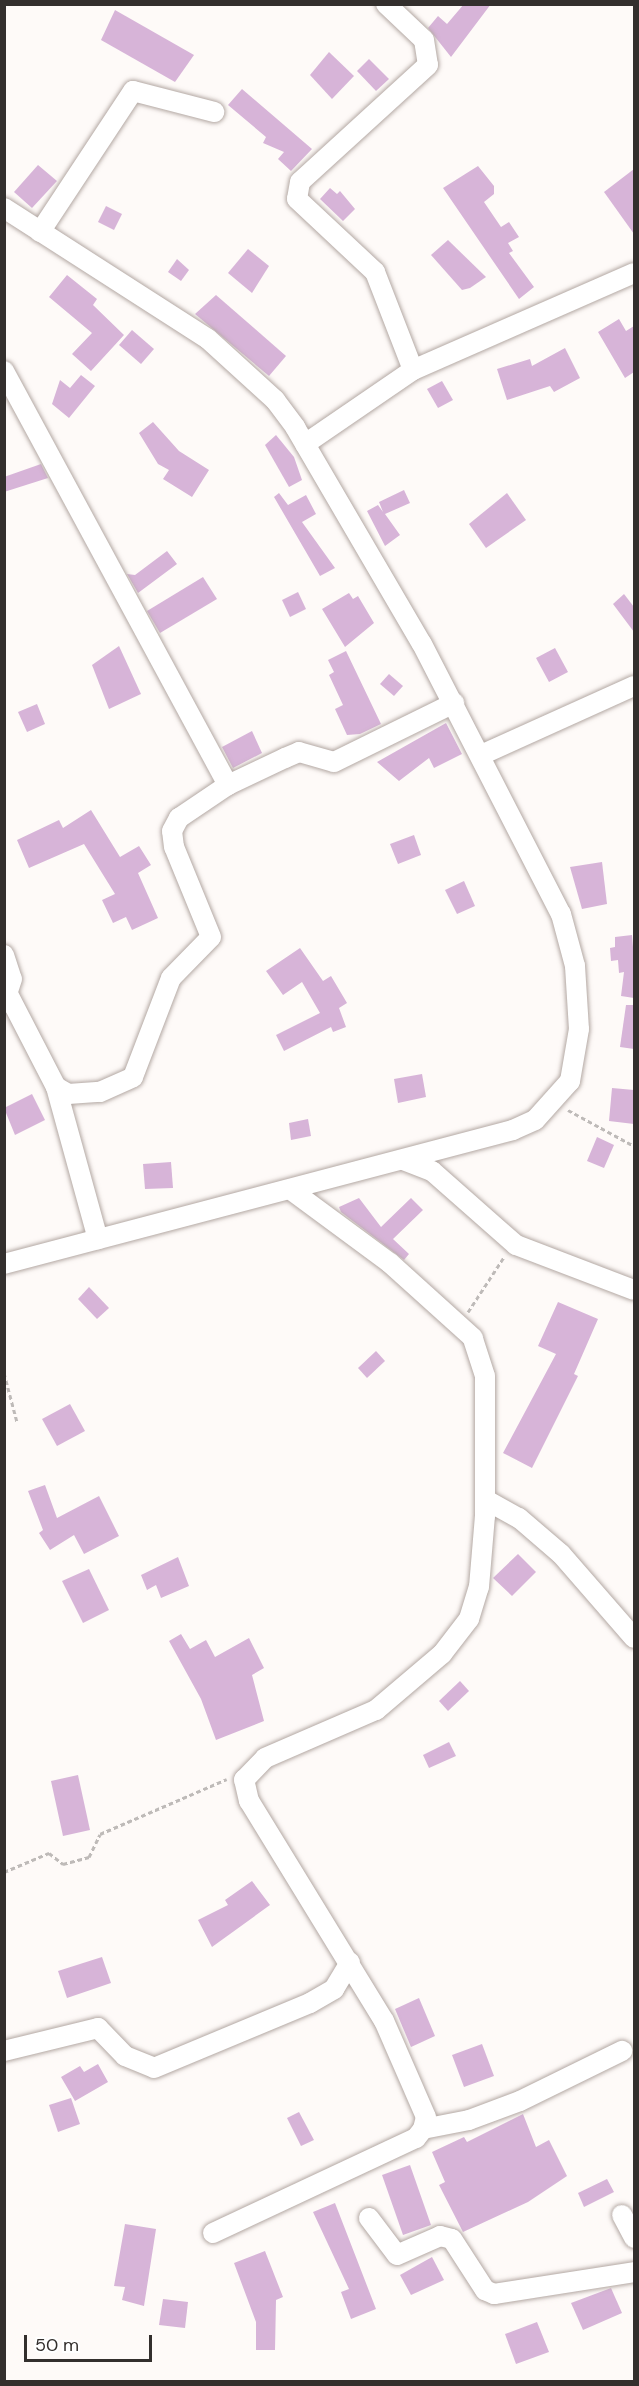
<!DOCTYPE html>
<html>
<head>
<meta charset="utf-8">
<style>
  body { margin:0 }
  #map { position:relative; width:639px; height:2386px; overflow:hidden; background:#fefaf8; font-family:"DM Sans",sans-serif }
  div>[style] { position:absolute }
  .building>* { inset:0; background:#d7b4d8 }
  .path>* { height:3px; margin-top:-1.5px; transform-origin:0; background:repeating-linear-gradient(90deg,#bebab8 0 4.5px,transparent 0 7.5px) }
  .roads { filter:drop-shadow(0 0 2px #b3a8a3) drop-shadow(0 0 2px #b3a8a3) }
  .minor>* { height:20px; margin:-10px; padding:0 10px; transform-origin:10px; border-radius:10px; background:#fff }
  span { translate:-50% -50%; white-space:nowrap; text-align:center; line-height:1.15; -webkit-text-stroke:6px #fff; paint-order:stroke }
  .frame { position:absolute; inset:0; border:6px solid #332f2d; pointer-events:none }
  .scale { position:absolute; left:24px; top:2335px; width:128px; height:27px; box-sizing:border-box; border:3px solid #332f2d; border-top:0; padding-left:8px; font-size:18px; line-height:21px; white-space:nowrap; color:#332f2d; -webkit-text-stroke:4px #fff; paint-order:stroke }
</style>
</head>
<body>
<div id="map">
  <div class="building">
    <i style="clip-path:polygon(464px 4px,491px 4px,451px 57px,428px 28px,438px 16px,447px 24px)"></i>
    <i style="clip-path:polygon(115px 10px,194px 55px,175px 82px,101px 40px)"></i>
    <i style="clip-path:polygon(329px 52px,354px 76px,332px 99px,310px 75px)"></i>
    <i style="clip-path:polygon(369px 59px,389px 79px,376px 91px,357px 71px)"></i>
    <i style="clip-path:polygon(242px 89px,312px 149px,291px 171px,278px 159px,284px 152px,263px 143px,266px 137px,228px 105px)"></i>
    <i style="clip-path:polygon(38px 165px,57px 181px,32px 208px,14px 192px)"></i>
    <i style="clip-path:polygon(478px 166px,494px 186px,494px 194px,484px 202px,501px 227px,509px 222px,519px 237px,508px 243px,513px 251px,509px 253px,534px 287px,519px 299px,443px 188px)"></i>
    <i style="clip-path:polygon(634px 169px,634px 234px,604px 192px)"></i>
    <i style="clip-path:polygon(330px 188px,337px 194px,340px 191px,355px 209px,343px 221px,320px 199px)"></i>
    <i style="clip-path:polygon(106px 206px,122px 214px,114px 230px,98px 222px)"></i>
    <i style="clip-path:polygon(448px 240px,486px 277px,470px 288px,462px 290px,431px 255px)"></i>
    <i style="clip-path:polygon(248px 249px,269px 266px,252px 293px,228px 273px)"></i>
    <i style="clip-path:polygon(177px 259px,189px 270px,181px 281px,168px 272px)"></i>
    <i style="clip-path:polygon(67px 275px,97px 299px,93px 305px,124px 335px,91px 371px,72px 354px,92px 333px,49px 297px)"></i>
    <i style="clip-path:polygon(216px 295px,286px 356px,269px 376px,195px 314px)"></i>
    <i style="clip-path:polygon(619px 319px,626px 331px,634px 326px,634px 372px,625px 378px,598px 332px)"></i>
    <i style="clip-path:polygon(132px 330px,154px 349px,141px 364px,119px 345px)"></i>
    <i style="clip-path:polygon(565px 348px,580px 378px,554px 392px,550px 386px,507px 400px,497px 369px,530px 359px,532px 366px)"></i>
    <i style="clip-path:polygon(81px 375px,95px 386px,69px 418px,52px 404px,60px 380px,70px 388px)"></i>
    <i style="clip-path:polygon(442px 381px,453px 400px,438px 408px,427px 389px)"></i>
    <i style="clip-path:polygon(153px 422px,179px 451px,209px 470px,192px 497px,163px 479px,169px 470px,158px 464px,139px 433px)"></i>
    <i style="clip-path:polygon(276px 435px,294px 457px,302px 480px,289px 487px,265px 445px)"></i>
    <i style="clip-path:polygon(41px 464px,48px 478px,4px 492px,4px 477px)"></i>
    <i style="clip-path:polygon(404px 490px,410px 503px,385px 514px,400px 535px,385px 546px,367px 511px,378px 505px,383px 512px,379px 502px)"></i>
    <i style="clip-path:polygon(279px 493px,288px 505px,306px 495px,316px 514px,302px 522px,335px 568px,320px 576px,274px 497px)"></i>
    <i style="clip-path:polygon(507px 493px,526px 520px,486px 548px,469px 524px)"></i>
    <i style="clip-path:polygon(167px 551px,177px 564px,138px 593px,127px 574px,135px 575px)"></i>
    <i style="clip-path:polygon(203px 577px,217px 599px,160px 633px,147px 611px)"></i>
    <i style="clip-path:polygon(298px 592px,306px 609px,290px 617px,282px 600px)"></i>
    <i style="clip-path:polygon(349px 593px,353px 599px,358px 596px,374px 623px,345px 647px,322px 609px)"></i>
    <i style="clip-path:polygon(624px 594px,634px 607px,634px 632px,613px 604px)"></i>
    <i style="clip-path:polygon(119px 646px,141px 694px,109px 709px,92px 665px)"></i>
    <i style="clip-path:polygon(555px 648px,568px 672px,549px 682px,536px 658px)"></i>
    <i style="clip-path:polygon(346px 651px,381px 724px,360px 734px,347px 735px,335px 709px,343px 705px,329px 675px,334px 672px,328px 660px)"></i>
    <i style="clip-path:polygon(389px 674px,403px 686px,394px 696px,380px 684px)"></i>
    <i style="clip-path:polygon(37px 704px,45px 724px,27px 732px,18px 712px)"></i>
    <i style="clip-path:polygon(446px 723px,462px 754px,434px 768px,429px 758px,399px 781px,377px 762px)"></i>
    <i style="clip-path:polygon(252px 731px,262px 753px,233px 768px,222px 747px)"></i>
    <i style="clip-path:polygon(91px 810px,120px 857px,139px 846px,151px 865px,138px 873px,158px 918px,132px 930px,126px 917px,113px 923px,102px 900px,115px 894px,84px 844px,29px 868px,17px 840px,59px 820px,63px 828px)"></i>
    <i style="clip-path:polygon(414px 835px,421px 855px,398px 864px,390px 844px)"></i>
    <i style="clip-path:polygon(602px 862px,607px 904px,582px 909px,570px 867px)"></i>
    <i style="clip-path:polygon(464px 881px,475px 906px,457px 914px,445px 890px)"></i>
    <i style="clip-path:polygon(632px 935px,634px 959px,634px 998px,621px 996px,624px 972px,619px 973px,618px 960px,611px 961px,610px 948px,615px 947px,615px 937px)"></i>
    <i style="clip-path:polygon(300px 948px,323px 981px,331px 976px,347px 1003px,339px 1008px,346px 1027px,333px 1032px,331px 1027px,284px 1051px,276px 1035px,320px 1013px,302px 982px,283px 995px,266px 971px)"></i>
    <i style="clip-path:polygon(626px 1005px,634px 1005px,634px 1049px,620px 1047px)"></i>
    <i style="clip-path:polygon(422px 1074px,426px 1097px,398px 1103px,394px 1079px)"></i>
    <i style="clip-path:polygon(612px 1088px,634px 1090px,634px 1124px,609px 1121px)"></i>
    <i style="clip-path:polygon(32px 1094px,45px 1120px,15px 1135px,4px 1108px)"></i>
    <i style="clip-path:polygon(308px 1119px,311px 1136px,291px 1140px,289px 1123px)"></i>
    <i style="clip-path:polygon(597px 1137px,614px 1145px,604px 1168px,587px 1161px)"></i>
    <i style="clip-path:polygon(171px 1162px,173px 1188px,145px 1189px,143px 1164px)"></i>
    <i style="clip-path:polygon(359px 1198px,381px 1227px,411px 1198px,423px 1210px,393px 1239px,409px 1254px,404px 1260px,341px 1212px,339px 1207px)"></i>
    <i style="clip-path:polygon(89px 1287px,109px 1308px,97px 1319px,78px 1299px)"></i>
    <i style="clip-path:polygon(558px 1302px,598px 1319px,574px 1374px,578px 1376px,532px 1468px,503px 1453px,556px 1354px,538px 1346px)"></i>
    <i style="clip-path:polygon(376px 1351px,385px 1361px,367px 1378px,358px 1368px)"></i>
    <i style="clip-path:polygon(70px 1404px,85px 1431px,57px 1446px,42px 1419px)"></i>
    <i style="clip-path:polygon(45px 1485px,57px 1518px,99px 1496px,119px 1536px,84px 1554px,74px 1535px,50px 1550px,39px 1533px,43px 1530px,28px 1491px)"></i>
    <i style="clip-path:polygon(518px 1554px,536px 1572px,512px 1596px,493px 1578px)"></i>
    <i style="clip-path:polygon(178px 1557px,189px 1586px,161px 1598px,156px 1585px,147px 1590px,141px 1575px)"></i>
    <i style="clip-path:polygon(89px 1569px,109px 1610px,83px 1623px,62px 1581px)"></i>
    <i style="clip-path:polygon(181px 1634px,190px 1649px,206px 1640px,215px 1657px,249px 1638px,264px 1668px,252px 1675px,264px 1721px,216px 1740px,201px 1699px,169px 1641px)"></i>
    <i style="clip-path:polygon(460px 1681px,469px 1691px,448px 1711px,439px 1701px)"></i>
    <i style="clip-path:polygon(449px 1742px,456px 1756px,429px 1768px,423px 1755px)"></i>
    <i style="clip-path:polygon(78px 1775px,90px 1830px,63px 1836px,51px 1781px)"></i>
    <i style="clip-path:polygon(252px 1881px,270px 1905px,212px 1947px,198px 1920px,228px 1905px,225px 1900px)"></i>
    <i style="clip-path:polygon(102px 1957px,111px 1983px,67px 1998px,58px 1971px)"></i>
    <i style="clip-path:polygon(419px 1998px,435px 2036px,411px 2047px,395px 2009px)"></i>
    <i style="clip-path:polygon(482px 2044px,494px 2076px,464px 2087px,452px 2055px)"></i>
    <i style="clip-path:polygon(98px 2064px,108px 2082px,75px 2101px,61px 2077px,80px 2066px,84px 2072px)"></i>
    <i style="clip-path:polygon(71px 2098px,80px 2124px,58px 2132px,49px 2105px)"></i>
    <i style="clip-path:polygon(299px 2112px,314px 2140px,301px 2146px,287px 2118px)"></i>
    <i style="clip-path:polygon(523px 2114px,536px 2147px,549px 2140px,567px 2176px,528px 2202px,463px 2232px,439px 2185px,445px 2182px,432px 2152px,464px 2137px,467px 2142px)"></i>
    <i style="clip-path:polygon(410px 2165px,431px 2225px,403px 2235px,382px 2175px)"></i>
    <i style="clip-path:polygon(607px 2179px,614px 2192px,584px 2207px,578px 2193px)"></i>
    <i style="clip-path:polygon(335px 2203px,376px 2309px,351px 2319px,341px 2292px,349px 2289px,313px 2212px)"></i>
    <i style="clip-path:polygon(125px 2224px,156px 2229px,144px 2306px,122px 2300px,125px 2287px,114px 2286px)"></i>
    <i style="clip-path:polygon(265px 2251px,283px 2297px,276px 2300px,275px 2350px,256px 2350px,256px 2322px,234px 2263px)"></i>
    <i style="clip-path:polygon(432px 2257px,444px 2280px,411px 2295px,400px 2275px)"></i>
    <i style="clip-path:polygon(611px 2288px,622px 2313px,583px 2330px,571px 2303px)"></i>
    <i style="clip-path:polygon(163px 2299px,188px 2302px,185px 2328px,159px 2325px)"></i>
    <i style="clip-path:polygon(537px 2322px,549px 2352px,516px 2364px,505px 2334px)"></i>
  </div>
  <div class="path">
    <i style="left:568px;top:1110px;width:75px;rotate:28.6deg"></i>
    <i style="left:468px;top:1312px;width:66px;rotate:-56.8deg"></i>
    <i style="left:4px;top:1373px;width:51px;rotate:75.1deg"></i>
    <i style="left:4px;top:1872px;width:49px;rotate:-22.9deg"></i>
    <i style="left:49px;top:1853px;width:18px;rotate:38deg"></i>
    <i style="left:63px;top:1864px;width:27px;rotate:-15deg"></i>
    <i style="left:89px;top:1857px;width:25px;rotate:-64deg"></i>
    <i style="left:100px;top:1834px;width:138px;rotate:-23.4deg"></i>
  </div>
  <div class="roads">
    <div class="minor">
      <i style="left:386px;top:4px;width:52px;rotate:43.5deg"></i>
      <i style="left:424px;top:40px;width:25px;rotate:81deg"></i>
      <i style="left:428px;top:65px;width:173px;rotate:137.6deg"></i>
      <i style="left:300px;top:182px;width:17px;rotate:100deg"></i>
      <i style="left:297px;top:199px;width:107px;rotate:43.1deg"></i>
      <i style="left:375px;top:272px;width:105px;rotate:68.8deg"></i>
      <i style="left:4px;top:208px;width:242px;rotate:32.7deg"></i>
      <i style="left:208px;top:339px;width:91px;rotate:42.3deg"></i>
      <i style="left:275px;top:400px;width:34px;rotate:53deg"></i>
      <i style="left:295px;top:427px;width:251px;rotate:59.7deg"></i>
      <i style="left:422px;top:644px;width:304px;rotate:62.8deg"></i>
      <i style="left:561px;top:914px;width:54px;rotate:74.9deg"></i>
      <i style="left:575px;top:966px;width:63px;rotate:86.4deg"></i>
      <i style="left:579px;top:1029px;width:53px;rotate:99.8deg"></i>
      <i style="left:570px;top:1081px;width:52px;rotate:131.9deg"></i>
      <i style="left:535px;top:1120px;width:24px;rotate:156deg"></i>
      <i style="left:513px;top:1130px;width:526px;rotate:165.25deg"></i>
      <i style="left:40px;top:232px;width:169px;rotate:-56.6deg"></i>
      <i style="left:133px;top:91px;width:84px;rotate:14.5deg"></i>
      <i style="left:4px;top:371px;width:471px;rotate:61.6deg"></i>
      <i style="left:305px;top:444px;width:131px;rotate:-34.4deg"></i>
      <i style="left:413px;top:370px;width:241px;rotate:-23.7deg"></i>
      <i style="left:481px;top:755px;width:168px;rotate:-24.3deg"></i>
      <i style="left:4px;top:955px;width:25px;rotate:72deg"></i>
      <i style="left:12px;top:979px;width:25px;rotate:108deg"></i>
      <i style="left:9px;top:996px;width:102px;rotate:62.7deg"></i>
      <i style="left:56px;top:1087px;width:14px;rotate:30deg"></i>
      <i style="left:68px;top:1094px;width:32px;rotate:-4deg"></i>
      <i style="left:100px;top:1092px;width:36px;rotate:-24deg"></i>
      <i style="left:133px;top:1077px;width:106px;rotate:-69deg"></i>
      <i style="left:171px;top:978px;width:57px;rotate:-45.7deg"></i>
      <i style="left:211px;top:937px;width:97px;rotate:-112.3deg"></i>
      <i style="left:174px;top:847px;width:16px;rotate:-97deg"></i>
      <i style="left:172px;top:831px;width:15px;rotate:-62deg"></i>
      <i style="left:179px;top:818px;width:59px;rotate:-34deg"></i>
      <i style="left:228px;top:785px;width:63px;rotate:-25.3deg"></i>
      <i style="left:285px;top:758px;width:15px;rotate:-23deg"></i>
      <i style="left:299px;top:752px;width:36px;rotate:16deg"></i>
      <i style="left:334px;top:762px;width:134px;rotate:-26.2deg"></i>
      <i style="left:56px;top:1087px;width:158px;rotate:74.6deg"></i>
      <i style="left:403px;top:1160px;width:31px;rotate:21deg"></i>
      <i style="left:432px;top:1171px;width:112px;rotate:41.4deg"></i>
      <i style="left:516px;top:1245px;width:126px;rotate:20.9deg"></i>
      <i style="left:486px;top:1500px;width:38px;rotate:29deg"></i>
      <i style="left:519px;top:1518px;width:55px;rotate:40.6deg"></i>
      <i style="left:561px;top:1554px;width:111px;rotate:49deg"></i>
      <i style="left:4px;top:2051px;width:97px;rotate:-13.7deg"></i>
      <i style="left:98px;top:2028px;width:39px;rotate:46deg"></i>
      <i style="left:125px;top:2056px;width:31px;rotate:22deg"></i>
      <i style="left:154px;top:2068px;width:169px;rotate:-22.6deg"></i>
      <i style="left:310px;top:2003px;width:28px;rotate:-30deg"></i>
      <i style="left:334px;top:1989px;width:31px;rotate:-59deg"></i>
      <i style="left:423px;top:2129px;width:47px;rotate:-11.1deg"></i>
      <i style="left:469px;top:2120px;width:54px;rotate:-20.4deg"></i>
      <i style="left:520px;top:2101px;width:114px;rotate:-26.1deg"></i>
      <i style="left:622px;top:2215px;width:26px;rotate:62deg"></i>
      <i style="left:369px;top:2218px;width:46px;rotate:52.9deg"></i>
      <i style="left:397px;top:2255px;width:47px;rotate:-23.8deg"></i>
      <i style="left:440px;top:2236px;width:12px;rotate:14deg"></i>
      <i style="left:452px;top:2239px;width:61px;rotate:57.1deg"></i>
      <i style="left:485px;top:2290px;width:10px;rotate:24deg"></i>
      <i style="left:494px;top:2294px;width:142px;rotate:-8.9deg"></i>
      <i style="left:213px;top:2233px;width:224px;rotate:-25.1deg"></i>
      <i style="left:416px;top:2138px;width:11px;rotate:-52deg"></i>
      <i style="left:423px;top:2129px;width:12px;rotate:-76deg"></i>
      <i style="left:426px;top:2117px;width:105px;rotate:-113.6deg"></i>
      <i style="left:384px;top:2021px;width:258px;rotate:-121.5deg"></i>
      <i style="left:249px;top:1801px;width:22px;rotate:-103deg"></i>
      <i style="left:244px;top:1780px;width:30px;rotate:-46deg"></i>
      <i style="left:265px;top:1758px;width:121px;rotate:-23.4deg"></i>
      <i style="left:376px;top:1710px;width:87px;rotate:-40.3deg"></i>
      <i style="left:442px;top:1654px;width:44px;rotate:-52.4deg"></i>
      <i style="left:469px;top:1619px;width:34px;rotate:-73deg"></i>
      <i style="left:479px;top:1587px;width:71px;rotate:-85.2deg"></i>
      <i style="left:485px;top:1516px;width:140px;rotate:-90deg"></i>
      <i style="left:485px;top:1376px;width:40px;rotate:-108deg"></i>
      <i style="left:473px;top:1338px;width:112px;rotate:-137.9deg"></i>
      <i style="left:390px;top:1263px;width:123px;rotate:-143.6deg"></i>
    </div>
  </div>
  <div class="frame"></div>
  <div class="scale">50 m</div>
</div>
</body>
</html>
